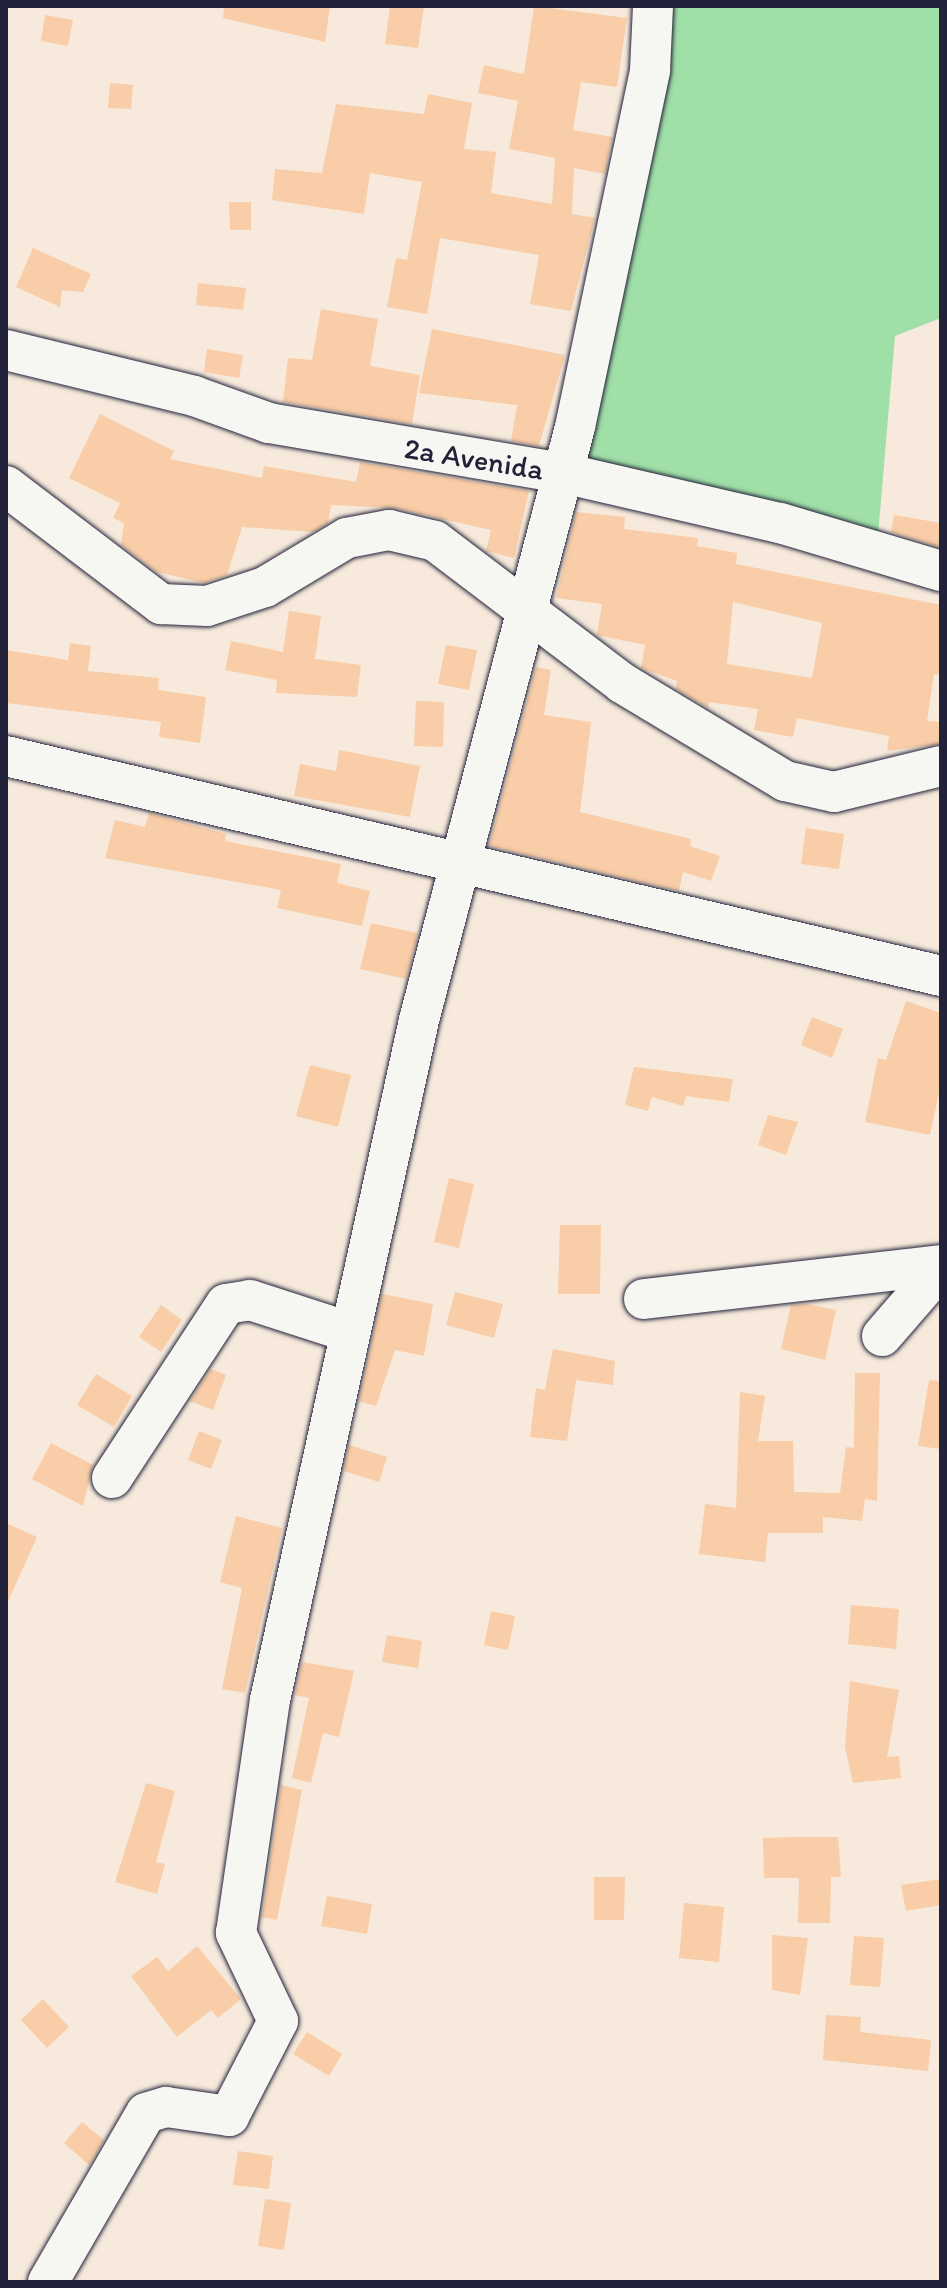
<!DOCTYPE html>
<html>
<head>
<meta charset="utf-8">
<style>
  body { margin:0 }
  #map { position:relative; width:947px; height:2288px; overflow:hidden; background:#f7eadc; font-family:Itim,sans-serif }
  div>[style] { position:absolute }
  .green>* { inset:0; background:#a0dfa7 }
  .building>* { inset:0; background:#f8cda7 }
  .roads { filter:drop-shadow(0 0 2px #22223b) drop-shadow(0 0 2px #22223b) }
  .minor>* { height:40px; margin:-20px; padding:0 20px; transform-origin:20px; border-radius:20px; background:#f6f6f2 }
  span { translate:-50% -50%; white-space:nowrap; text-align:center; line-height:1.15; -webkit-text-stroke:6px #f6f6f2; paint-order:stroke }
  .street-label { font-size:30px; color:#22223b }
  .frame { position:absolute; inset:0; border:8px solid #22223b; pointer-events:none }
</style>
</head>
<body>
<div id="map">
  <div class="green">
    <i style="clip-path:polygon(663px 6px,941px 6px,941px 318px,895px 336px,877px 547px,580px 471px)"></i>
  </div>
  <div class="building">
    <i style="clip-path:polygon(224px 6px,330px 6px,325px 42px,223px 18px)"></i>
    <i style="clip-path:polygon(390px 6px,424px 6px,418px 48px,385px 44px)"></i>
    <i style="clip-path:polygon(534px 6px,627px 18px,617px 87px,581px 82px,573px 130px,612px 137px,605px 174px,574px 168px,572px 214px,595px 218px,571px 311px,530px 304px,539px 255px,440px 238px,427px 314px,387px 307px,396px 258px,407px 260px,422px 182px,370px 173px,364px 214px,272px 200px,275px 169px,322px 173px,336px 104px,424px 114px,428px 94px,472px 103px,464px 149px,496px 152px,491px 193px,552px 204px,555px 158px,509px 149px,518px 101px,478px 93px,484px 65px,524px 74px)"></i>
    <i style="clip-path:polygon(45px 15px,73px 20px,68px 46px,41px 41px)"></i>
    <i style="clip-path:polygon(110px 83px,133px 85px,131px 109px,108px 108px)"></i>
    <i style="clip-path:polygon(229px 202px,251px 202px,251px 230px,230px 230px)"></i>
    <i style="clip-path:polygon(33px 248px,91px 274px,83px 292px,62px 290px,60px 307px,16px 287px)"></i>
    <i style="clip-path:polygon(198px 283px,246px 288px,243px 310px,196px 305px)"></i>
    <i style="clip-path:polygon(321px 309px,378px 319px,370px 366px,420px 375px,412px 424px,283px 402px,288px 358px,312px 360px)"></i>
    <i style="clip-path:polygon(432px 329px,565px 355px,539px 446px,511px 441px,517px 405px,419px 393px)"></i>
    <i style="clip-path:polygon(207px 349px,243px 355px,239px 378px,204px 372px)"></i>
    <i style="clip-path:polygon(100px 414px,174px 451px,170px 459px,262px 478px,264px 466px,356px 482px,360px 462px,529px 491px,514px 558px,486px 551px,491px 530px,394px 508px,331px 505px,328px 523px,313px 532px,242px 527px,227px 575px,204px 583px,157px 572px,121px 545px,124px 523px,113px 518px,120px 503px,69px 478px)"></i>
    <i style="clip-path:polygon(evenodd,576px 512px,625px 517px,624px 529px,698px 538px,697px 546px,737px 553px,736px 564px,941px 605px,941px 675px,934px 674px,927px 721px,941px 722px,941px 744px,887px 751px,889px 736px,797px 718px,793px 737px,754px 730px,758px 709px,709px 702px,708px 708px,676px 689px,677px 681px,641px 668px,645px 645px,597px 635px,602px 604px,556px 598px,576px 512px,733px 602px,822px 623px,812px 678px,727px 664px,733px 602px)"></i>
    <i style="clip-path:polygon(894px 515px,941px 523px,939px 547px,891px 532px)"></i>
    <i style="clip-path:polygon(289px 611px,321px 616px,315px 659px,361px 665px,357px 697px,276px 693px,277px 680px,225px 670px,231px 641px,283px 652px)"></i>
    <i style="clip-path:polygon(70px 643px,91px 646px,88px 671px,159px 678px,158px 690px,206px 697px,200px 743px,159px 737px,161px 722px,6px 703px,6px 650px,68px 660px)"></i>
    <i style="clip-path:polygon(446px 645px,477px 650px,469px 690px,438px 684px)"></i>
    <i style="clip-path:polygon(536px 667px,551px 670px,544px 715px,591px 722px,580px 812px,691px 839px,690px 846px,720px 856px,711px 881px,683px 872px,679px 891px,489px 846px)"></i>
    <i style="clip-path:polygon(416px 701px,444px 702px,443px 747px,414px 746px)"></i>
    <i style="clip-path:polygon(339px 750px,420px 766px,410px 817px,294px 796px,300px 764px,336px 771px)"></i>
    <i style="clip-path:polygon(149px 813px,226px 834px,225px 841px,341px 864px,337px 883px,370px 891px,362px 926px,277px 908px,281px 890px,105px 858px,115px 820px,145px 827px)"></i>
    <i style="clip-path:polygon(806px 828px,844px 834px,839px 869px,801px 864px)"></i>
    <i style="clip-path:polygon(371px 923px,418px 933px,406px 979px,360px 969px)"></i>
    <i style="clip-path:polygon(906px 1001px,941px 1013px,941px 1084px,930px 1135px,865px 1122px,878px 1058px,886px 1060px)"></i>
    <i style="clip-path:polygon(812px 1017px,843px 1029px,832px 1058px,801px 1045px)"></i>
    <i style="clip-path:polygon(310px 1065px,351px 1075px,338px 1127px,296px 1116px)"></i>
    <i style="clip-path:polygon(634px 1067px,733px 1079px,729px 1102px,686px 1096px,683px 1106px,652px 1097px,648px 1111px,625px 1105px)"></i>
    <i style="clip-path:polygon(768px 1115px,798px 1122px,786px 1155px,758px 1145px)"></i>
    <i style="clip-path:polygon(449px 1178px,474px 1184px,459px 1248px,434px 1242px)"></i>
    <i style="clip-path:polygon(560px 1225px,601px 1225px,600px 1294px,558px 1294px)"></i>
    <i style="clip-path:polygon(455px 1292px,503px 1304px,494px 1338px,446px 1325px)"></i>
    <i style="clip-path:polygon(382px 1294px,433px 1304px,424px 1356px,395px 1350px,376px 1406px,359px 1401px)"></i>
    <i style="clip-path:polygon(807px 1304px,836px 1310px,825px 1360px,781px 1349px,791px 1305px)"></i>
    <i style="clip-path:polygon(161px 1305px,182px 1320px,161px 1352px,139px 1337px)"></i>
    <i style="clip-path:polygon(553px 1349px,615px 1361px,613px 1385px,576px 1380px,567px 1441px,530px 1437px,536px 1388px,545px 1390px)"></i>
    <i style="clip-path:polygon(211px 1369px,226px 1375px,213px 1410px,190px 1401px)"></i>
    <i style="clip-path:polygon(855px 1373px,880px 1373px,877px 1501px,865px 1499px,862px 1521px,823px 1517px,823px 1533px,768px 1533px,765px 1562px,699px 1554px,705px 1504px,736px 1508px,740px 1392px,765px 1396px,758px 1441px,793px 1441px,794px 1492px,840px 1493px,846px 1447px,854px 1448px)"></i>
    <i style="clip-path:polygon(96px 1374px,132px 1396px,114px 1427px,77px 1405px)"></i>
    <i style="clip-path:polygon(929px 1380px,941px 1381px,941px 1449px,918px 1446px)"></i>
    <i style="clip-path:polygon(199px 1431px,222px 1440px,211px 1469px,188px 1460px)"></i>
    <i style="clip-path:polygon(51px 1443px,93px 1465px,83px 1506px,32px 1479px)"></i>
    <i style="clip-path:polygon(349px 1445px,387px 1457px,379px 1482px,344px 1471px)"></i>
    <i style="clip-path:polygon(236px 1516px,282px 1528px,245px 1693px,222px 1689px,242px 1588px,220px 1582px)"></i>
    <i style="clip-path:polygon(6px 1523px,37px 1537px,6px 1606px)"></i>
    <i style="clip-path:polygon(851px 1605px,899px 1609px,896px 1649px,848px 1644px)"></i>
    <i style="clip-path:polygon(491px 1611px,515px 1616px,508px 1650px,484px 1645px)"></i>
    <i style="clip-path:polygon(387px 1635px,422px 1641px,418px 1668px,382px 1662px)"></i>
    <i style="clip-path:polygon(302px 1662px,354px 1671px,339px 1737px,323px 1733px,311px 1783px,292px 1778px,309px 1698px,295px 1695px)"></i>
    <i style="clip-path:polygon(850px 1681px,899px 1690px,887px 1757px,899px 1756px,901px 1778px,853px 1783px,845px 1747px)"></i>
    <i style="clip-path:polygon(146px 1783px,175px 1791px,156px 1862px,165px 1864px,157px 1894px,115px 1882px)"></i>
    <i style="clip-path:polygon(281px 1785px,302px 1790px,277px 1920px,262px 1917px)"></i>
    <i style="clip-path:polygon(796px 1837px,838px 1837px,841px 1877px,831px 1877px,830px 1923px,798px 1923px,799px 1878px,764px 1878px,763px 1838px)"></i>
    <i style="clip-path:polygon(594px 1877px,625px 1877px,624px 1920px,594px 1920px)"></i>
    <i style="clip-path:polygon(941px 1879px,941px 1905px,906px 1911px,901px 1885px)"></i>
    <i style="clip-path:polygon(327px 1896px,372px 1904px,367px 1934px,321px 1926px)"></i>
    <i style="clip-path:polygon(684px 1903px,724px 1907px,719px 1962px,679px 1958px)"></i>
    <i style="clip-path:polygon(772px 1935px,808px 1938px,800px 1995px,772px 1990px)"></i>
    <i style="clip-path:polygon(854px 1936px,884px 1938px,880px 1987px,850px 1985px)"></i>
    <i style="clip-path:polygon(197px 1946px,241px 1999px,218px 2018px,211px 2010px,177px 2037px,131px 1976px,157px 1957px,168px 1971px)"></i>
    <i style="clip-path:polygon(43px 1999px,69px 2027px,47px 2048px,21px 2020px)"></i>
    <i style="clip-path:polygon(826px 2015px,861px 2017px,860px 2032px,931px 2040px,928px 2071px,823px 2060px)"></i>
    <i style="clip-path:polygon(307px 2032px,342px 2054px,329px 2076px,293px 2054px)"></i>
    <i style="clip-path:polygon(82px 2122px,104px 2140px,89px 2165px,64px 2143px)"></i>
    <i style="clip-path:polygon(238px 2151px,273px 2156px,269px 2189px,233px 2185px)"></i>
    <i style="clip-path:polygon(265px 2199px,291px 2203px,284px 2250px,258px 2246px)"></i>
  </div>
  <div class="roads">
    <div class="minor">
      <i style="left:6px;top:350px;width:194px;rotate:13.7deg"></i>
      <i style="left:194px;top:396px;width:80px;rotate:19.8deg"></i>
      <i style="left:269px;top:423px;width:298px;rotate:9.7deg"></i>
      <i style="left:563px;top:473px;width:223px;rotate:13deg"></i>
      <i style="left:780px;top:523px;width:168px;rotate:16.6deg"></i>
      <i style="left:6px;top:486px;width:195px;rotate:37.3deg"></i>
      <i style="left:161px;top:604px;width:46px;rotate:2.5deg"></i>
      <i style="left:207px;top:606px;width:61px;rotate:-18.1deg"></i>
      <i style="left:265px;top:587px;width:96px;rotate:-30.9deg"></i>
      <i style="left:347px;top:538px;width:43px;rotate:-10.8deg"></i>
      <i style="left:389px;top:530px;width:47px;rotate:13.4deg"></i>
      <i style="left:435px;top:541px;width:235px;rotate:37.2deg"></i>
      <i style="left:622px;top:683px;width:190px;rotate:31deg"></i>
      <i style="left:785px;top:781px;width:50px;rotate:12.7deg"></i>
      <i style="left:834px;top:792px;width:110px;rotate:-13.7deg"></i>
      <i style="left:6px;top:756px;width:961px;rotate:13.24deg"></i>
      <i style="left:644px;top:1299px;width:299px;rotate:-6.5deg"></i>
      <i style="left:882px;top:1336px;width:90px;rotate:-49.1deg"></i>
      <i style="left:112px;top:1478px;width:208px;rotate:-56.8deg"></i>
      <i style="left:226px;top:1304px;width:24px;rotate:-9deg"></i>
      <i style="left:250px;top:1300px;width:101px;rotate:17.9deg"></i>
      <i style="left:48px;top:2282px;width:195px;rotate:-59.9deg"></i>
      <i style="left:146px;top:2113px;width:21px;rotate:-17deg"></i>
      <i style="left:166px;top:2107px;width:64px;rotate:8.1deg"></i>
      <i style="left:229px;top:2116px;width:107px;rotate:-62.7deg"></i>
      <i style="left:278px;top:2021px;width:98px;rotate:-115.5deg"></i>
      <i style="left:236px;top:1933px;width:235px;rotate:-81.7deg"></i>
      <i style="left:270px;top:1700px;width:696px;rotate:-77.64deg"></i>
      <i style="left:419px;top:1020px;width:613px;rotate:-75.26deg"></i>
      <i style="left:575px;top:427px;width:365px;rotate:-78.1deg"></i>
      <i style="left:650px;top:70px;width:64px;rotate:-87.3deg"></i>
    </div>
  </div>
  <div class="street-label">
    <span style="left:474px;top:459px;rotate:9deg">2a Avenida</span>
  </div>
  <div class="frame"></div>
</div>
</body>
</html>
